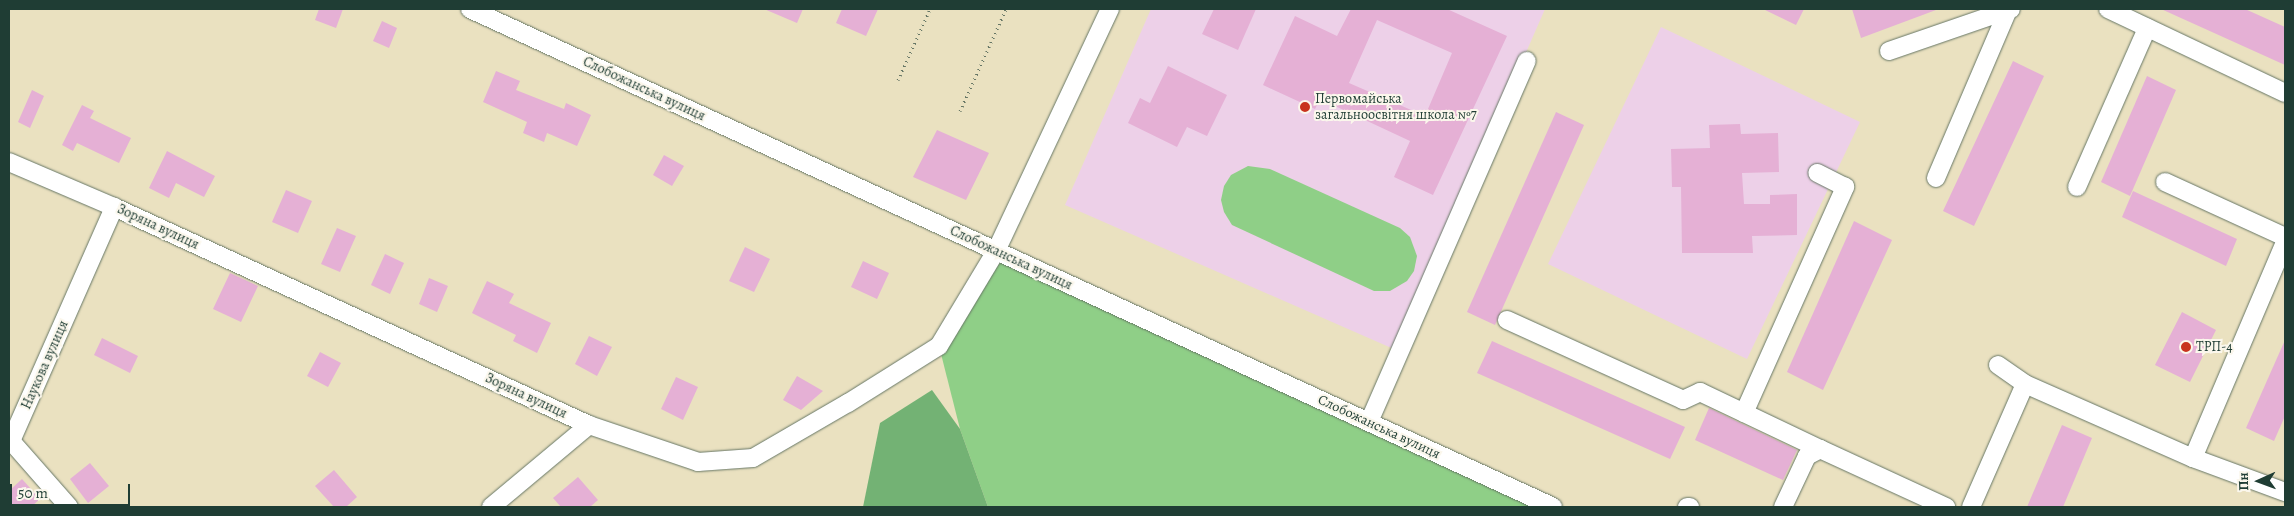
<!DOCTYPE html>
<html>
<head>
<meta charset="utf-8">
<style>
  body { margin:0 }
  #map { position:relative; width:2294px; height:516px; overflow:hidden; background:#eae1c0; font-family:Alegreya,serif }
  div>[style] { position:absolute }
  .built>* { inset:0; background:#edd0e8 }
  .green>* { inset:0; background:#8fcf87 }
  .forest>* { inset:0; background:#73b274 }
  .building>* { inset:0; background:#e5b0d5 }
  .path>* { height:3px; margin-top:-1.5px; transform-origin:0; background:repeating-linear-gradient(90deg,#667665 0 1px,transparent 0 5px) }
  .roads { filter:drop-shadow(0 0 1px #667665) drop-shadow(0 0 1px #667665) }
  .minor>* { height:18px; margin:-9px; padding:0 9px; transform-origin:9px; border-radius:9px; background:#fff }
  .dots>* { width:14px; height:14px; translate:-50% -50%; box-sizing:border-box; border:2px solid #fbf7ec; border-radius:50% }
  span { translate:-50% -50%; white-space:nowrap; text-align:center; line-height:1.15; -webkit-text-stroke:4px #fbf7ec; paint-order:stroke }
  .street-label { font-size:14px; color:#1f3d34 }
  .poi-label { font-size:14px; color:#1f3d34 }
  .left { translate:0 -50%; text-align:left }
  .frame { position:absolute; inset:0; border:10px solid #1f3d34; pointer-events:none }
  .north { position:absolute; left:2234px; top:456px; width:50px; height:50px; -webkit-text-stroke:4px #fbf7ec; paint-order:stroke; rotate:268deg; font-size:14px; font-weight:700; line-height:20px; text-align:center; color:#1f3d34 }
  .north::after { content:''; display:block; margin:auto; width:18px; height:22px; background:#1f3d34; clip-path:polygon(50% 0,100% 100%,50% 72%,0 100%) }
  .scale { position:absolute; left:10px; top:484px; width:120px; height:22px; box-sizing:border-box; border:2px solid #1f3d34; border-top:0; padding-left:6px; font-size:15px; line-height:18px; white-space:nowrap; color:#1f3d34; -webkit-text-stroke:4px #fbf7ec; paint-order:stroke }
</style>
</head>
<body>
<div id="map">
  <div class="built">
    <i style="clip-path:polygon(1151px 9px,1545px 9px,1396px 350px,1065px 205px)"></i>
    <i style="clip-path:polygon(1661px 27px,1860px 122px,1747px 359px,1548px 264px)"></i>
  </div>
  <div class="green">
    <i style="clip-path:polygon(1248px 166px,1270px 169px,1400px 228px,1410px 237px,1417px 256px,1414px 271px,1407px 281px,1390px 291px,1374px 291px,1232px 225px,1224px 212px,1221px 200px,1224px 186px,1231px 175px)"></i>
    <i style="clip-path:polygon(996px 251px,1553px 507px,988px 507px,960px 429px,939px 346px)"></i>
  </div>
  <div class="forest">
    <i style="clip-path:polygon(932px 390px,960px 429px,988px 507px,863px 507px,880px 423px)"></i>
  </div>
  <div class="building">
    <i style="clip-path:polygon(319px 9px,343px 9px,336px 28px,315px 20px)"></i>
    <i style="clip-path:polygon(764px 9px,803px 9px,797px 23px)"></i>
    <i style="clip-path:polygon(842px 9px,878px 9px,866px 36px,836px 23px)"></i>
    <i style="clip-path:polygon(1214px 9px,1256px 9px,1238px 50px,1202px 34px)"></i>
    <i style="clip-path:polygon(evenodd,1351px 9px,1447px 9px,1507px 36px,1433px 195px,1394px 177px,1410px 141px,1320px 99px,1315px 109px,1263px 85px,1295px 16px,1337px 36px,1351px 9px,1377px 20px,1452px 53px,1425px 116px,1349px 83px,1377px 20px)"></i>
    <i style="clip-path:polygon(1763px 9px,1804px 9px,1796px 25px)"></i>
    <i style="clip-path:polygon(1852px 9px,1936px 9px,1936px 10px,1861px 38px)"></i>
    <i style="clip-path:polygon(2161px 9px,2245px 9px,2285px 27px,2285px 65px)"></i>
    <i style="clip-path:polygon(382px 21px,397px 28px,389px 48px,373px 41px)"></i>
    <i style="clip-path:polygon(2013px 61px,2044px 76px,1974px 226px,1943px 211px)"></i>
    <i style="clip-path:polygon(1168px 66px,1227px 95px,1207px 136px,1187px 127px,1177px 147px,1128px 123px,1140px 98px,1150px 103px)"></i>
    <i style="clip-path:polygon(496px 71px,520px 81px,516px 90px,564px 109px,566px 103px,591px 115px,577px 146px,547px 133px,544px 142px,523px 133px,527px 122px,483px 102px)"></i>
    <i style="clip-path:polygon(2147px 76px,2176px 90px,2130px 196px,2101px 182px)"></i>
    <i style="clip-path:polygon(32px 90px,44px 96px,30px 128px,18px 122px)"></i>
    <i style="clip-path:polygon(82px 105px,94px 111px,90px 118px,131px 138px,119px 163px,77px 143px,73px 151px,62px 145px)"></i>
    <i style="clip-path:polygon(1556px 112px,1584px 125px,1495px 325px,1467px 312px)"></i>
    <i style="clip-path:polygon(1740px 124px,1741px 134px,1778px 133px,1779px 172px,1742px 173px,1744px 204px,1770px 204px,1770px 195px,1797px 194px,1797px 235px,1752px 236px,1753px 253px,1682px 253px,1681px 187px,1672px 187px,1671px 149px,1710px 148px,1709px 125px)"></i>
    <i style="clip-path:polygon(937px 130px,989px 153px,966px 200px,913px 177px)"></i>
    <i style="clip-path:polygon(167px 151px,215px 176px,204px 197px,176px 183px,169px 198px,149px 188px)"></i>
    <i style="clip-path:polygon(664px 155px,684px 166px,672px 186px,653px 175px)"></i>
    <i style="clip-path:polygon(286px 190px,312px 201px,298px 233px,272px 222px)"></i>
    <i style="clip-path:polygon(2133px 191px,2237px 239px,2226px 266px,2122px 217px)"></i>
    <i style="clip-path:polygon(1854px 221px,1892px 240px,1823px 390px,1787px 372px)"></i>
    <i style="clip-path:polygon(337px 228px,356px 236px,340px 272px,321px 264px)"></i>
    <i style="clip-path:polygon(745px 247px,770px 259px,754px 292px,729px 281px)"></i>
    <i style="clip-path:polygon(385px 254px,404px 263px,390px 294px,371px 285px)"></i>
    <i style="clip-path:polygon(863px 261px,889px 273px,877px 299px,851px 287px)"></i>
    <i style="clip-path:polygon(230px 273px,258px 286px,241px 322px,213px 309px)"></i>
    <i style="clip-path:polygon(429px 278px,448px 286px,437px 312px,419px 304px)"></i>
    <i style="clip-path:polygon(487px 281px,514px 294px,509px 303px,551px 323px,537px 353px,513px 341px,516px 335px,472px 313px)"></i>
    <i style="clip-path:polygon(2182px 312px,2216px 330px,2190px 382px,2155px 365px)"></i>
    <i style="clip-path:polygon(589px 336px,612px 347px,597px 376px,575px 364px)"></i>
    <i style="clip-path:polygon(102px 338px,138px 356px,130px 373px,94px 355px)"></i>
    <i style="clip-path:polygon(2285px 340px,2285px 416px,2274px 441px,2246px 428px)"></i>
    <i style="clip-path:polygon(1492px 341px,1685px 427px,1670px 459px,1477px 373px)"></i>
    <i style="clip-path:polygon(320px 352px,341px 363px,328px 387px,307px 376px)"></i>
    <i style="clip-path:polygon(797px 376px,823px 391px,801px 410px,783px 400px)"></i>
    <i style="clip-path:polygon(676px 377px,698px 387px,683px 420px,661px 409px)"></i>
    <i style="clip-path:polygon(1709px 408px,1797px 450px,1783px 480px,1695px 440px)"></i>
    <i style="clip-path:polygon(2062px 425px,2092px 438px,2063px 507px,2027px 507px)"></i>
    <i style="clip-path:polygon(90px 463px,109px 486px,88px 503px,70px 479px)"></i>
    <i style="clip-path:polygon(334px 470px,357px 497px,346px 507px,334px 507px,315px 486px)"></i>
    <i style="clip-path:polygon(578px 477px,598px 500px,590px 507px,561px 507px,553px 498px)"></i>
    <i style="clip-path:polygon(22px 479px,40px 499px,31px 507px,14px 507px,9px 501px,9px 491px)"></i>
  </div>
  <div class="path">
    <i style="left:898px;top:80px;width:78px;rotate:-65.7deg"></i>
    <i style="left:960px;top:111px;width:112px;rotate:-65.7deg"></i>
  </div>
  <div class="roads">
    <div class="minor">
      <i style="left:470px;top:9px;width:1192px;rotate:24.69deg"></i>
      <i style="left:2108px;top:9px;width:196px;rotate:25.4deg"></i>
      <i style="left:1889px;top:51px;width:129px;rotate:-19deg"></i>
      <i style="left:9px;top:162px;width:114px;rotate:23.2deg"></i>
      <i style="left:114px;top:207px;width:523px;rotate:24.65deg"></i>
      <i style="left:589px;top:425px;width:115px;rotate:18.7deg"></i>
      <i style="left:698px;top:462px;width:55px;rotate:-4.2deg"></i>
      <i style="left:753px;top:458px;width:110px;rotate:-30.1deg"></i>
      <i style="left:848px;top:403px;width:107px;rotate:-32.1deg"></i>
      <i style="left:939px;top:346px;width:111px;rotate:-59deg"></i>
      <i style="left:996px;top:251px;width:268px;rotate:-64.8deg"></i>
      <i style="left:1936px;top:178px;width:183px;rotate:-66.8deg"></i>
      <i style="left:2165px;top:182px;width:132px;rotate:24.6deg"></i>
      <i style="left:2077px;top:187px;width:174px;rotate:-66.2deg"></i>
      <i style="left:1507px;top:320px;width:193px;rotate:24.4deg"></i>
      <i style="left:1683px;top:400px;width:19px;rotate:-25deg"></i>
      <i style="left:1700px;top:392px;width:133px;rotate:25.4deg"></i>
      <i style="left:1998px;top:365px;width:33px;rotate:35deg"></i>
      <i style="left:2025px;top:384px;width:184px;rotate:23.8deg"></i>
      <i style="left:2193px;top:458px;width:98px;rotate:20.3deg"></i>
      <i style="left:1744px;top:413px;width:248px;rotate:-65.9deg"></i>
      <i style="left:1845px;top:187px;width:31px;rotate:-153deg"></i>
      <i style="left:1369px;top:422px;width:394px;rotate:-66.4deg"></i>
      <i style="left:2193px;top:458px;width:235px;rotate:-66.9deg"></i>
      <i style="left:69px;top:507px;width:88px;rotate:-131.3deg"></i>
      <i style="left:11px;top:441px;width:256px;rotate:-66.2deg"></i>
      <i style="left:491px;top:507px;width:128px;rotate:-39.9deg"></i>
      <i style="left:1687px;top:507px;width:3px"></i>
      <i style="left:1783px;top:507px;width:56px;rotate:-64.8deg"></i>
      <i style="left:1807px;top:456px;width:15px;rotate:-28deg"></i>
      <i style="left:1820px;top:449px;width:139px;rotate:24.7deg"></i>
      <i style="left:1971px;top:507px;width:134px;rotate:-66.3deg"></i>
    </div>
  </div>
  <div class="dots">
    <i style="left:1305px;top:107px;background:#c8321e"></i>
    <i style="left:2186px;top:347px;background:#c8321e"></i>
  </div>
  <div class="street-label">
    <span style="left:644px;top:89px;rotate:25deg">Слобожанська вулиця</span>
    <span style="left:158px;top:227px;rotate:25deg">Зоряна вулиця</span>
    <span style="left:1011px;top:258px;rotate:25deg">Слобожанська вулиця</span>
    <span style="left:45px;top:365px;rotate:-66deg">Наукова вулиця</span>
    <span style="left:526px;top:396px;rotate:25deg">Зоряна вулиця</span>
    <span style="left:1379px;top:427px;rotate:25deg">Слобожанська вулиця</span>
  </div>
  <div class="poi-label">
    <span class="left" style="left:1315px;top:107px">Первомайська<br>загальноосвітня школа №7</span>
    <span class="left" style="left:2196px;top:347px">ТРП-4</span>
  </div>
  <div class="frame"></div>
  <div class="north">Пн</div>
  <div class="scale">50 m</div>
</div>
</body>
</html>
